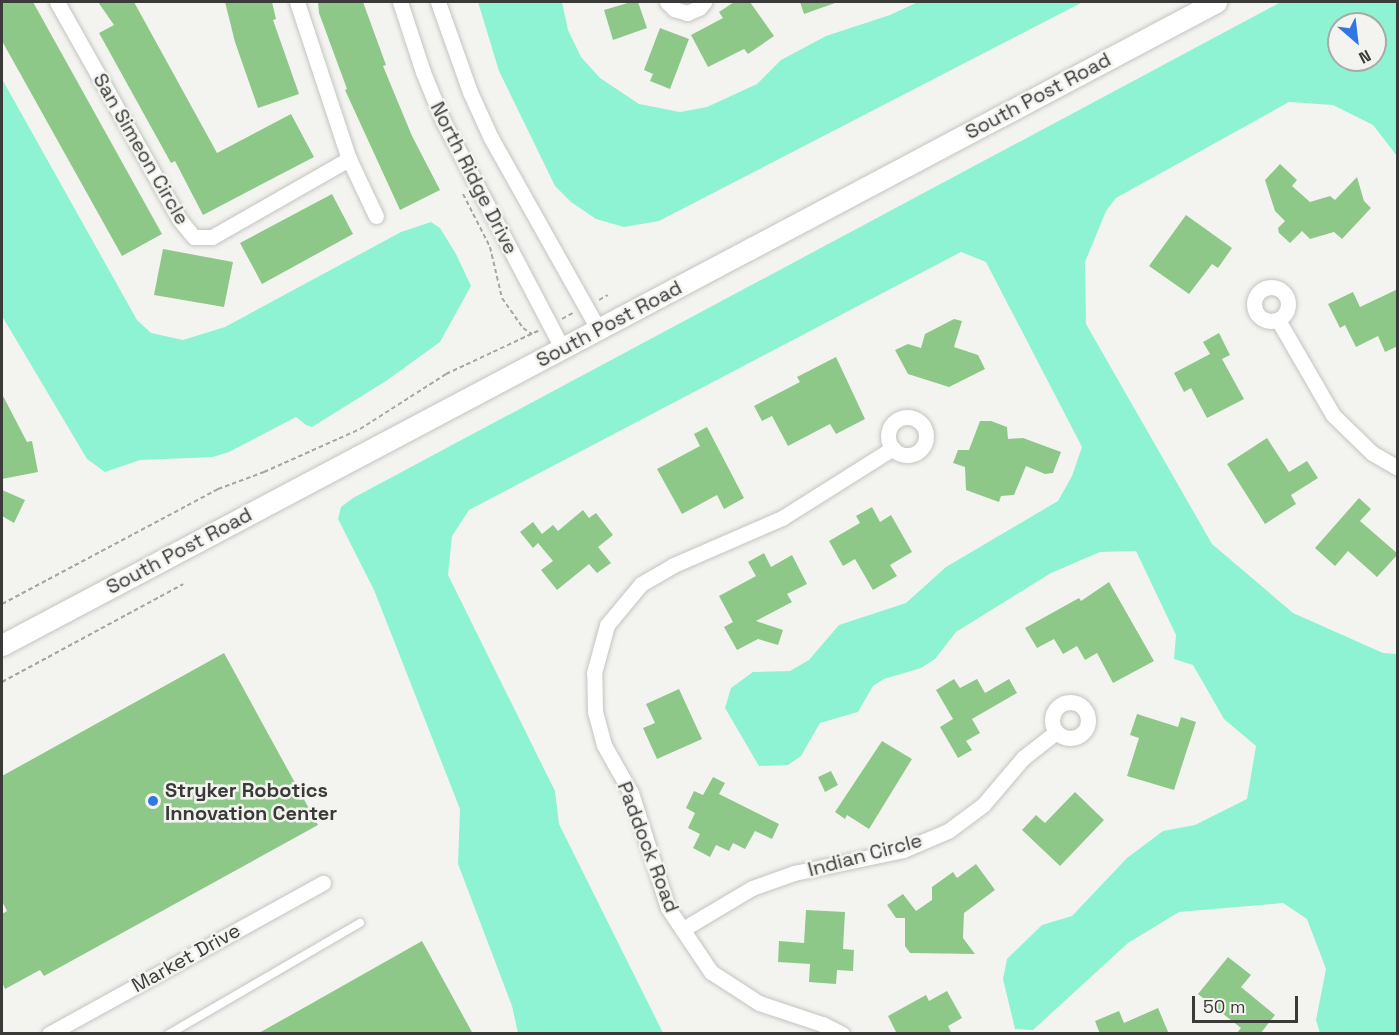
<!DOCTYPE html>
<html>
<head>
<meta charset="utf-8">
<style>
  body { margin:0 }
  #map { position:relative; width:1399px; height:1035px; overflow:hidden; background:#f3f4f0; font-family:"Space Grotesk",sans-serif }
  div>[style] { position:absolute }
  .water>* { inset:0; background:#8ef3d3 }
  .building>* { inset:0; background:#8ec889 }
  .path>* { height:2px; margin-top:-1px; transform-origin:0; background:repeating-linear-gradient(90deg,#a5a5a2 0 4.5px,transparent 0 7.5px) }
  .roads { filter:drop-shadow(0 0 2px #c4c4c0) drop-shadow(0 0 2px #c4c4c0) }
  .lane>* { height:8px; margin:-4px; padding:0 4px; transform-origin:4px; border-radius:4px; background:#fff }
  .street>* { height:15px; margin:-7.5px; padding:0 7.5px; transform-origin:7.5px; border-radius:7.5px; background:#fff }
  .street>.ring { margin:-7.5px; padding:0; box-sizing:content-box; background:none; border:15px solid #fff; border-radius:50% }
  .secondary>* { height:21px; margin:-10.5px; padding:0 10.5px; transform-origin:10.5px; border-radius:10.5px; background:#fff }
  .dots>* { width:16px; height:16px; translate:-50% -50%; box-sizing:border-box; border:3px solid #f3f4f0; border-radius:50% }
  span { translate:-50% -50%; white-space:nowrap; text-align:center; line-height:1.15; -webkit-text-stroke:5px #f3f4f0; paint-order:stroke }
  .street-label { font-size:20px; color:#3a3a39 }
  .poi-label { font-size:20px; color:#3a3a39; font-weight:700 }
  .left { translate:0 -50%; text-align:left }
  .frame { position:absolute; inset:0; border:3px solid #3a3a39; pointer-events:none }
  .north { position:absolute; left:1327px; top:12px; width:60px; height:60px; box-sizing:border-box; background:#f3f4f0; border:2px solid #a9aaa7; border-radius:50%; rotate:152deg; font-size:16px; font-weight:700; line-height:24px; text-align:center; color:#3a3a39 }
  .north::after { content:''; display:block; margin:auto; width:21px; height:27px; background:#3177e4; clip-path:polygon(50% 0,100% 100%,50% 72%,0 100%) }
  .scale { position:absolute; left:1192px; top:996px; width:106px; height:27px; box-sizing:border-box; border:3px solid #3a3a39; border-top:0; padding-left:8px; font-size:18px; line-height:21px; white-space:nowrap; color:#3a3a39; -webkit-text-stroke:4px #f3f4f0; paint-order:stroke }
</style>
</head>
<body>
<div id="map">
  <div class="water">
    <i style="clip-path:polygon(478px 2px,562px 2px,568px 30px,581px 57px,600px 78px,639px 104px,680px 112px,707px 107px,757px 84px,781px 60px,826px 36px,890px 15px,918px 2px,1083px 2px,659px 221px,624px 227px,596px 219px,571px 202px,555px 186px,499px 71px)"></i>
    <i style="clip-path:polygon(evenodd,1281px 2px,1397px 2px,1397px 156px,1373px 125px,1333px 105px,1289px 102px,1116px 198px,1106px 211px,1085px 262px,1086px 324px,1212px 544px,1293px 613px,1383px 653px,1397px 654px,1397px 1033px,1320px 1033px,1316px 1020px,1326px 969px,1307px 919px,1283px 903px,1179px 912px,1128px 943px,1033px 1030px,1015px 1029px,1003px 979px,1007px 959px,1042px 925px,1072px 916px,1127px 858px,1163px 831px,1195px 825px,1247px 799px,1256px 746px,1224px 719px,1193px 665px,1174px 659px,1176px 635px,1136px 551px,1100px 552px,1051px 573px,956px 632px,935px 659px,921px 668px,884px 679px,873px 686px,858px 712px,820px 723px,801px 756px,788px 765px,759px 766px,725px 708px,731px 688px,753px 672px,790px 671px,809px 660px,839px 625px,906px 603px,946px 567px,1058px 501px,1072px 476px,1082px 447px,986px 262px,961px 252px,469px 510px,452px 536px,448px 575px,555px 791px,559px 824px,663px 1033px,518px 1033px,512px 1006px,458px 864px,460px 809px,374px 590px,338px 519px,341px 507px,353px 498px,1281px 2px,1339px 24px,1375px 24px,1375px 60px,1339px 60px,1339px 24px)"></i>
    <i style="clip-path:polygon(2px 79px,137px 320px,151px 333px,183px 340px,225px 327px,401px 232px,431px 222px,440px 228px,456px 254px,471px 286px,440px 342px,386px 381px,312px 427px,306px 425px,296px 417px,229px 452px,213px 457px,140px 460px,105px 472px,87px 459px,2px 316px)"></i>
  </div>
  <div class="building">
    <i style="clip-path:polygon(6px 2px,33px 2px,162px 234px,122px 256px,2px 41px,2px 4px)"></i>
    <i style="clip-path:polygon(98px 2px,134px 2px,217px 153px,291px 114px,314px 157px,203px 215px,175px 161px,171px 163px,99px 33px,114px 25px)"></i>
    <i style="clip-path:polygon(225px 2px,272px 2px,276px 19px,273px 20px,299px 94px,258px 108px,235px 42px)"></i>
    <i style="clip-path:polygon(318px 2px,363px 2px,386px 65px,383px 66px,412px 136px,440px 190px,400px 210px,345px 90px,347px 89px,319px 13px)"></i>
    <i style="clip-path:polygon(631px 2px,638px 2px,647px 28px,613px 40px,604px 10px)"></i>
    <i style="clip-path:polygon(734px 2px,750px 2px,774px 36px,748px 54px,744px 49px,708px 67px,691px 35px,723px 18px,719px 12px)"></i>
    <i style="clip-path:polygon(800px 2px,835px 2px,835px 3px,804px 14px)"></i>
    <i style="clip-path:polygon(660px 28px,689px 39px,670px 89px,650px 81px,653px 74px,644px 70px)"></i>
    <i style="clip-path:polygon(1280px 164px,1297px 180px,1292px 186px,1310px 202px,1330px 196px,1335px 200px,1357px 177px,1364px 201px,1371px 208px,1342px 239px,1334px 232px,1310px 239px,1302px 231px,1290px 243px,1279px 233px,1278px 228px,1285px 221px,1275px 211px,1265px 180px)"></i>
    <i style="clip-path:polygon(332px 194px,353px 234px,262px 284px,240px 243px)"></i>
    <i style="clip-path:polygon(1186px 215px,1232px 248px,1218px 268px,1212px 264px,1189px 294px,1149px 266px)"></i>
    <i style="clip-path:polygon(163px 249px,233px 262px,224px 307px,154px 295px)"></i>
    <i style="clip-path:polygon(1398px 289px,1398px 346px,1385px 352px,1378px 336px,1356px 347px,1345px 325px,1340px 328px,1328px 304px,1353px 292px,1360px 307px)"></i>
    <i style="clip-path:polygon(954px 319px,962px 321px,954px 347px,978px 355px,985px 369px,949px 387px,908px 374px,895px 350px,908px 344px,921px 348px,925px 334px)"></i>
    <i style="clip-path:polygon(1219px 333px,1230px 355px,1222px 359px,1244px 399px,1207px 418px,1191px 388px,1184px 392px,1174px 373px,1210px 354px,1203px 342px)"></i>
    <i style="clip-path:polygon(836px 357px,865px 419px,836px 434px,830px 424px,788px 446px,772px 416px,762px 421px,754px 406px,800px 382px,797px 377px)"></i>
    <i style="clip-path:polygon(2px 394px,27px 442px,32px 441px,38px 472px,2px 479px)"></i>
    <i style="clip-path:polygon(980px 421px,991px 421px,1007px 427px,1008px 439px,1023px 438px,1061px 452px,1053px 473px,1045px 474px,1026px 466px,1014px 495px,1001px 496px,999px 502px,966px 490px,965px 467px,953px 463px,958px 450px,969px 450px)"></i>
    <i style="clip-path:polygon(707px 427px,744px 498px,724px 509px,717px 495px,682px 514px,657px 469px,700px 446px,694px 434px)"></i>
    <i style="clip-path:polygon(1267px 438px,1289px 472px,1307px 461px,1318px 478px,1291px 495px,1296px 504px,1265px 524px,1227px 464px)"></i>
    <i style="clip-path:polygon(2px 490px,25px 500px,14px 523px,2px 516px)"></i>
    <i style="clip-path:polygon(1359px 498px,1371px 509px,1360px 521px,1398px 554px,1377px 577px,1348px 551px,1335px 566px,1315px 548px)"></i>
    <i style="clip-path:polygon(872px 507px,880px 522px,891px 515px,912px 552px,890px 565px,897px 576px,873px 590px,855px 559px,843px 566px,829px 541px,860px 523px,856px 516px)"></i>
    <i style="clip-path:polygon(583px 510px,589px 518px,596px 513px,613px 535px,598px 547px,611px 563px,597px 573px,589px 564px,557px 590px,541px 570px,553px 561px,538px 543px,533px 548px,520px 532px,533px 522px,542px 534px,553px 525px,558px 531px)"></i>
    <i style="clip-path:polygon(764px 553px,771px 567px,792px 555px,807px 584px,787px 594px,792px 602px,756px 621px,783px 630px,778px 645px,758px 639px,737px 650px,724px 627px,733px 622px,719px 596px,756px 576px,748px 562px)"></i>
    <i style="clip-path:polygon(1109px 582px,1154px 661px,1113px 683px,1097px 653px,1085px 660px,1077px 646px,1063px 654px,1054px 639px,1037px 648px,1025px 628px,1079px 598px,1081px 601px)"></i>
    <i style="clip-path:polygon(224px 653px,318px 825px,44px 976px,40px 970px,5px 989px,2px 982px,2px 914px,7px 911px,2px 901px,2px 776px)"></i>
    <i style="clip-path:polygon(954px 679px,960px 688px,977px 679px,985px 693px,1009px 679px,1017px 693px,972px 719px,980px 733px,966px 741px,972px 750px,958px 758px,940px 727px,953px 719px,936px 690px)"></i>
    <i style="clip-path:polygon(679px 689px,702px 739px,657px 759px,643px 728px,655px 723px,646px 704px)"></i>
    <i style="clip-path:polygon(1137px 714px,1178px 727px,1181px 717px,1196px 722px,1174px 790px,1127px 776px,1139px 738px,1130px 735px)"></i>
    <i style="clip-path:polygon(882px 741px,912px 759px,869px 829px,847px 815px,845px 819px,835px 812px)"></i>
    <i style="clip-path:polygon(831px 771px,838px 785px,825px 792px,818px 777px)"></i>
    <i style="clip-path:polygon(713px 777px,725px 783px,719px 794px,779px 824px,772px 839px,755px 831px,745px 849px,733px 843px,729px 851px,716px 845px,710px 857px,693px 848px,700px 834px,688px 828px,695px 813px,686px 808px,694px 791px,703px 795px)"></i>
    <i style="clip-path:polygon(1075px 792px,1104px 820px,1060px 866px,1022px 830px,1036px 815px,1045px 823px)"></i>
    <i style="clip-path:polygon(976px 864px,995px 890px,964px 913px,963px 938px,975px 954px,910px 953px,905px 946px,905px 918px,896px 918px,887px 905px,903px 894px,916px 911px,932px 900px,932px 887px,953px 872px,957px 878px)"></i>
    <i style="clip-path:polygon(806px 910px,845px 912px,843px 949px,854px 950px,853px 971px,837px 970px,836px 984px,809px 982px,810px 964px,778px 962px,779px 941px,804px 943px)"></i>
    <i style="clip-path:polygon(422px 941px,473px 1034px,257px 1034px,307px 1006px)"></i>
    <i style="clip-path:polygon(1228px 957px,1251px 975px,1241px 987px,1275px 1015px,1260px 1034px,1236px 1034px,1241px 1028px,1198px 994px)"></i>
    <i style="clip-path:polygon(947px 991px,962px 1018px,948px 1026px,952px 1034px,897px 1034px,888px 1016px,926px 995px,929px 1001px)"></i>
    <i style="clip-path:polygon(1158px 1008px,1169px 1034px,1100px 1034px,1095px 1021px,1119px 1011px,1124px 1023px)"></i>
  </div>
  <div class="path">
    <i style="left:463px;top:194px;width:59px;rotate:63deg"></i>
    <i style="left:490px;top:247px;width:52px;rotate:76.8deg"></i>
    <i style="left:502px;top:298px;width:37px;rotate:55deg"></i>
    <i style="left:523px;top:328px;width:11px;rotate:34deg"></i>
    <i style="left:599px;top:300px;width:10px;rotate:-29deg"></i>
    <i style="left:562px;top:319px;width:13px;rotate:-29deg"></i>
    <i style="left:2px;top:604px;width:245px;rotate:-28deg"></i>
    <i style="left:218px;top:489px;width:49px;rotate:-20.3deg"></i>
    <i style="left:264px;top:472px;width:105px;rotate:-24.1deg"></i>
    <i style="left:360px;top:429px;width:102px;rotate:-32.6deg"></i>
    <i style="left:446px;top:374px;width:102px;rotate:-25.1deg"></i>
    <i style="left:2px;top:682px;width:206px;rotate:-28.4deg"></i>
  </div>
  <div class="roads">
    <div class="lane">
      <i style="left:169px;top:1034px;width:221px;rotate:-30.2deg"></i>
    </div>
    <div class="street">
      <i style="left:57px;top:2px;width:250px;rotate:60.6deg"></i>
      <i style="left:180px;top:220px;width:22px;rotate:51deg"></i>
      <i style="left:194px;top:237px;width:18px"></i>
      <i style="left:212px;top:237px;width:158px;rotate:-29.7deg"></i>
      <i style="left:297px;top:2px;width:165px;rotate:71.7deg"></i>
      <i style="left:349px;top:159px;width:63px;rotate:64.7deg"></i>
      <i style="left:400px;top:2px;width:74px;rotate:71.8deg"></i>
      <i style="left:423px;top:72px;width:53px;rotate:67.8deg"></i>
      <i style="left:443px;top:121px;width:256px;rotate:62.3deg"></i>
      <i style="left:438px;top:2px;width:96px;rotate:70.4deg"></i>
      <i style="left:470px;top:92px;width:51px;rotate:65.5deg"></i>
      <i style="left:491px;top:138px;width:219px;rotate:60.7deg"></i>
      <i style="left:667px;top:2px;width:10px;rotate:45deg"></i>
      <i style="left:674px;top:9px;width:14px;rotate:17deg"></i>
      <i style="left:687px;top:13px;width:13px;rotate:-23deg"></i>
      <i style="left:699px;top:8px;width:8px;rotate:-50deg"></i>
      <i class="ring" style="left:1254px;top:287px;width:19px;height:19px"></i>
      <i style="left:1278px;top:320px;width:110px;rotate:59.9deg"></i>
      <i style="left:1333px;top:415px;width:54px;rotate:44.3deg"></i>
      <i style="left:1372px;top:453px;width:30px;rotate:30deg"></i>
      <i class="ring" style="left:888px;top:417px;width:23px;height:23px"></i>
      <i class="ring" style="left:1052px;top:702px;width:21px;height:21px"></i>
      <i style="left:683px;top:929px;width:80px;rotate:-30.7deg"></i>
      <i style="left:752px;top:888px;width:45px;rotate:-19.7deg"></i>
      <i style="left:794px;top:873px;width:111px;rotate:-11.9deg"></i>
      <i style="left:903px;top:850px;width:49px;rotate:-22.9deg"></i>
      <i style="left:948px;top:831px;width:44px;rotate:-36.6deg"></i>
      <i style="left:983px;top:805px;width:62px;rotate:-49.6deg"></i>
      <i style="left:1023px;top:758px;width:42px;rotate:-38.2deg"></i>
      <i style="left:49px;top:1034px;width:313px;rotate:-28.9deg"></i>
      <i style="left:842px;top:1034px;width:22px;rotate:-153deg"></i>
      <i style="left:822px;top:1024px;width:66px;rotate:-161.6deg"></i>
      <i style="left:759px;top:1003px;width:57px;rotate:-147.1deg"></i>
      <i style="left:711px;top:972px;width:77px;rotate:-123.9deg"></i>
      <i style="left:668px;top:908px;width:121px;rotate:-107.8deg"></i>
      <i style="left:631px;top:793px;width:55px;rotate:-119.4deg"></i>
      <i style="left:604px;top:745px;width:34px;rotate:-105deg"></i>
      <i style="left:595px;top:712px;width:39px;rotate:-91deg"></i>
      <i style="left:594px;top:673px;width:50px;rotate:-74.8deg"></i>
      <i style="left:607px;top:625px;width:53px;rotate:-50.3deg"></i>
      <i style="left:641px;top:584px;width:38px;rotate:-30deg"></i>
      <i style="left:674px;top:565px;width:118px;rotate:-23.5deg"></i>
      <i style="left:782px;top:518px;width:131px;rotate:-32.2deg"></i>
    </div>
    <div class="secondary">
      <i style="left:2px;top:645px;width:1374px;rotate:-27.91deg"></i>
    </div>
  </div>
  <div class="dots">
    <i style="left:153px;top:801px;background:#3177e4"></i>
  </div>
  <div class="street-label">
    <span style="left:1038px;top:96px;rotate:-28deg">South Post Road</span>
    <span style="left:141px;top:149px;rotate:60deg">San Simeon Circle</span>
    <span style="left:474px;top:178px;rotate:63deg">North Ridge Drive</span>
    <span style="left:609px;top:324px;rotate:-28deg">South Post Road</span>
    <span style="left:179px;top:551px;rotate:-28deg">South Post Road</span>
    <span style="left:648px;top:847px;rotate:69deg">Paddock Road</span>
    <span style="left:865px;top:855px;rotate:-15deg">Indian Circle</span>
    <span style="left:186px;top:958px;rotate:-29deg">Market Drive</span>
  </div>
  <div class="poi-label">
    <span class="left" style="left:165px;top:802px">Stryker Robotics<br>Innovation Center</span>
  </div>
  <div class="frame"></div>
  <div class="north">N</div>
  <div class="scale">50 m</div>
</div>
</body>
</html>
